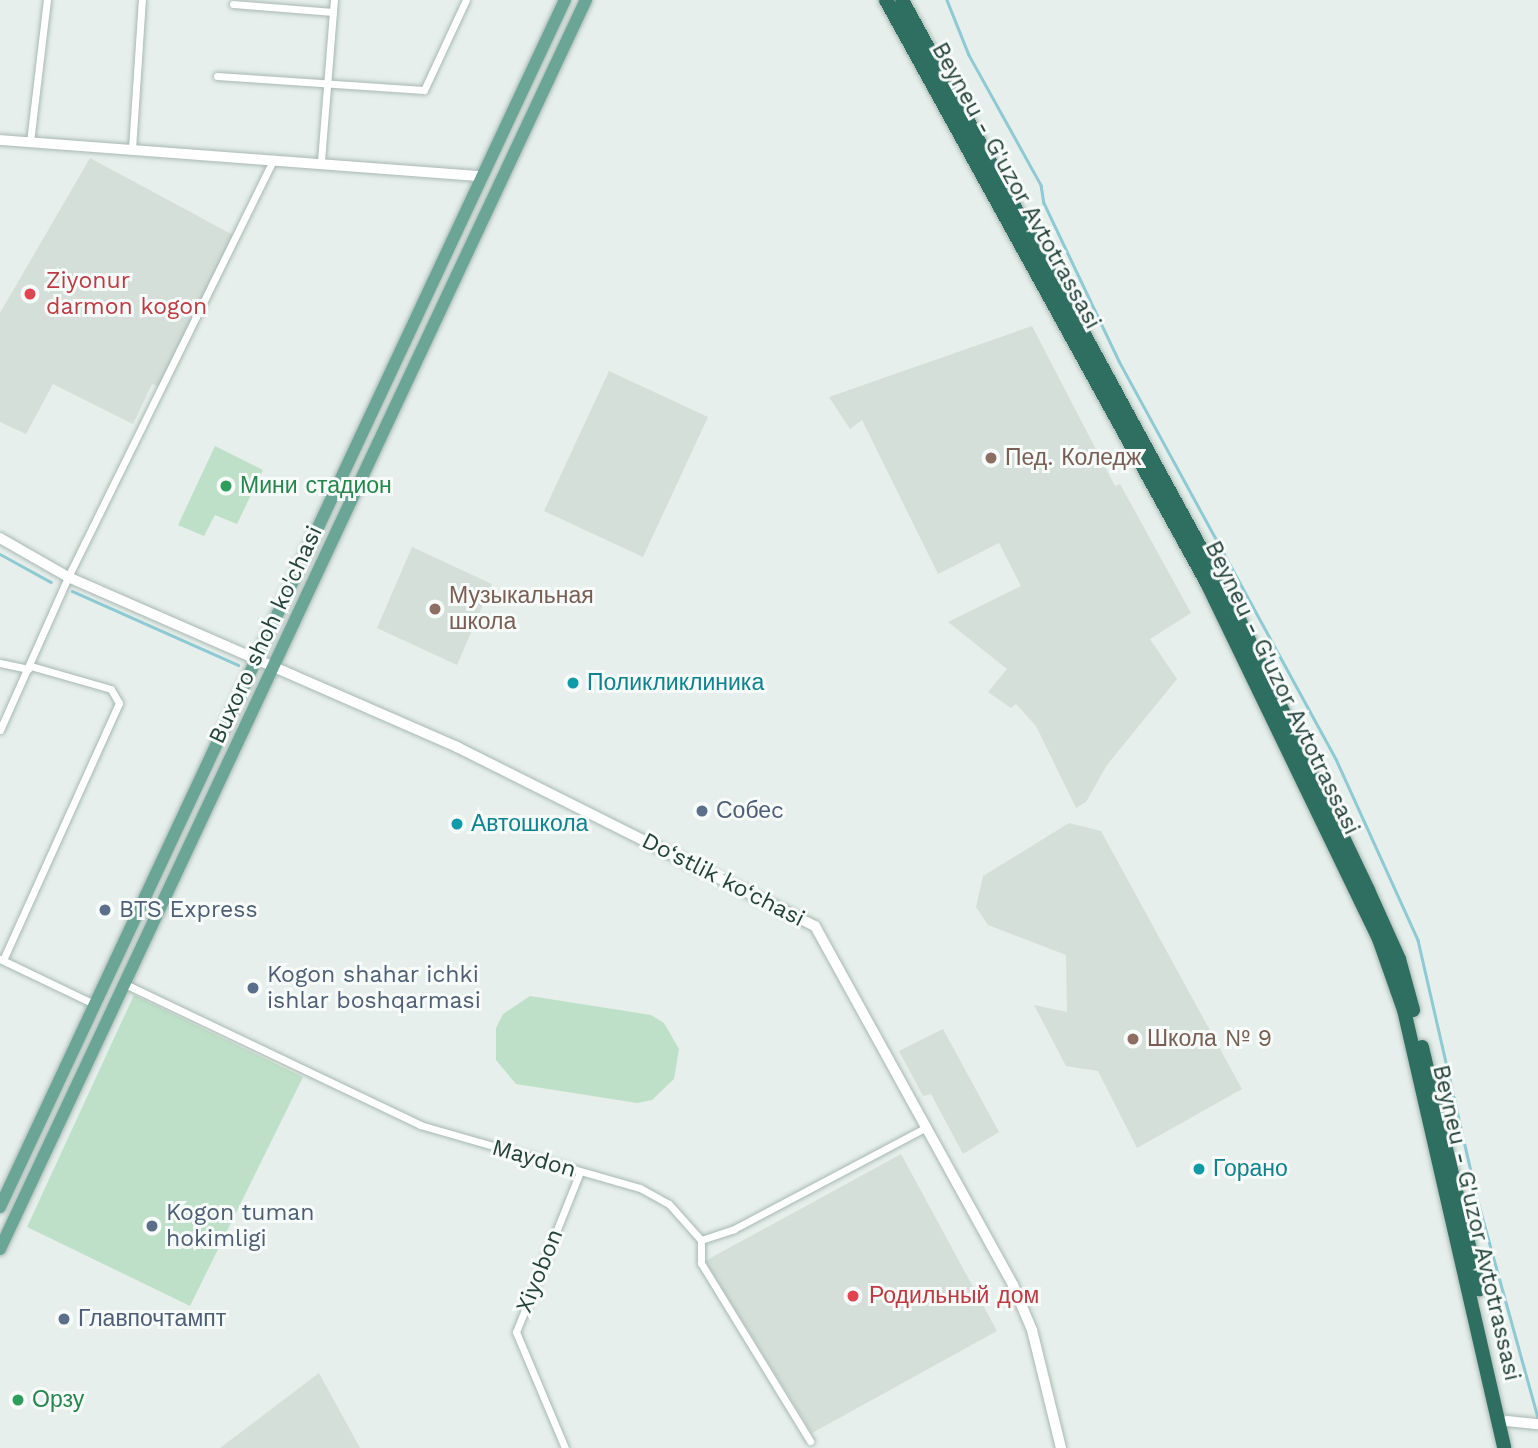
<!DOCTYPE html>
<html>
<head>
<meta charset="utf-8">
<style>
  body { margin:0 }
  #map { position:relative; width:1538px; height:1448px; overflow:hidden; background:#e6efeb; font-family:"Work Sans",sans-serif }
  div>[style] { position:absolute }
  .built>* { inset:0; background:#d4dfda }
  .green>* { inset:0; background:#bfe0c8 }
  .stream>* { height:2.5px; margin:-1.25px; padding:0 1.25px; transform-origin:1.25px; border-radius:1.25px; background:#8ec9d4 }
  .roads { filter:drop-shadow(0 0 2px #a8b8b2) drop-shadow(0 0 2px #a8b8b2) }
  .street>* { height:7px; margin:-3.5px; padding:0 3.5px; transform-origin:3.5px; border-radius:3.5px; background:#fff }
  .secondary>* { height:10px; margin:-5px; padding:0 5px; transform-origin:5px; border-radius:5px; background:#fff }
  .primary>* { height:12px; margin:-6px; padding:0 6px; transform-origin:6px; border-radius:6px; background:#6aa596 }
  .highway>* { height:14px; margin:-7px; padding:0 7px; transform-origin:7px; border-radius:7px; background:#2f6f62 }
  .dots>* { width:19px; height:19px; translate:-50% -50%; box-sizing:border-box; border:4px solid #f7fbf9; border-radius:50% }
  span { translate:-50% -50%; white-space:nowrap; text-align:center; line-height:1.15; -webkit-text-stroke:6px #f7fbf9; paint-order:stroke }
  .street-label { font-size:23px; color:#24423a }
  .health-label { font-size:23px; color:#be3a42 }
  .left { translate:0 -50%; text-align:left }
  .education-label { font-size:23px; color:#785e54 }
  .leisure-label { font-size:23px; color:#27864d }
  .culture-label { font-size:23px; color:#0d838f }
  .service-label { font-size:23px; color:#4e5e75 }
</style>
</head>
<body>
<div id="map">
  <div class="built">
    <i style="clip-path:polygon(90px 158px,235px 236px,160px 387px,152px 384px,133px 424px,53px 384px,26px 434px,0 422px,0 313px)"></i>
    <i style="clip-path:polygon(1032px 326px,1115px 486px,1120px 484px,1191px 613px,1150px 639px,1177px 679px,1107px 765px,1086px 802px,1076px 808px,1036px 726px,1016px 704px,1011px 708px,988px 692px,1007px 669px,948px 622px,1021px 586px,999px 543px,938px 574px,862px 420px,850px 429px,829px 397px)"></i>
    <i style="clip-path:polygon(609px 371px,708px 417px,643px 557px,544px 511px)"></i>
    <i style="clip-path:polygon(412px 547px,492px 584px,457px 665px,377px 628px)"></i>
    <i style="clip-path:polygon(1069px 823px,1101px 831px,1242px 1089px,1137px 1148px,1098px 1071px,1066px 1066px,1034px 1005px,1067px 1012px,1066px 955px,988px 925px,976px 907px,983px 876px)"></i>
    <i style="clip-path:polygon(943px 1029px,999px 1132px,963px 1154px,931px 1094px,923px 1096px,899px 1051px)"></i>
    <i style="clip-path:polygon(901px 1154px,997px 1331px,812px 1433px,705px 1261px)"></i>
    <i style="clip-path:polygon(319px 1373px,360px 1448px,220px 1448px)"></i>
  </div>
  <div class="green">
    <i style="clip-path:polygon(215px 446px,263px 470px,237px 524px,215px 515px,204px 536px,178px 525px)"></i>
    <i style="clip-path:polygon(134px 995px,303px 1077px,190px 1306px,27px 1227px)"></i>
    <i style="clip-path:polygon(530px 996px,651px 1015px,664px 1023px,679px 1049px,674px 1079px,652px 1100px,637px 1103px,516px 1084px,496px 1060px,496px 1028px,503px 1014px)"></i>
  </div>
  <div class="stream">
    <i style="left:947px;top:0;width:59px;rotate:68.2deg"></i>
    <i style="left:969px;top:55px;width:149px;rotate:61deg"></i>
    <i style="left:1041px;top:185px;width:18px;rotate:81deg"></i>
    <i style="left:1044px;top:203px;width:175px;rotate:64.6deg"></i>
    <i style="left:1119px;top:361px;width:453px;rotate:61.4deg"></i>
    <i style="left:1336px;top:759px;width:199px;rotate:65.6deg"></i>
    <i style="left:1418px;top:940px;width:261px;rotate:77.1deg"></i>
    <i style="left:1476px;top:1194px;width:232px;rotate:74.5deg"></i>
    <i style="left:0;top:554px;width:58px;rotate:28.8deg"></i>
    <i style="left:72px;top:591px;width:182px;rotate:24deg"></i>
  </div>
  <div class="roads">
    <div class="street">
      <i style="left:233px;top:4px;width:100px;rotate:4.6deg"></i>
      <i style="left:217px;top:76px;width:207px;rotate:3.9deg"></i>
      <i style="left:424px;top:90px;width:99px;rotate:-65deg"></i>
      <i style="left:30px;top:142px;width:143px;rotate:-83.2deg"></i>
      <i style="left:132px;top:149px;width:149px;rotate:-86.2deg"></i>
      <i style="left:321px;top:161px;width:162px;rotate:-85.4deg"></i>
      <i style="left:0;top:663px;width:29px;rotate:12deg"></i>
      <i style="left:0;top:730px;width:167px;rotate:-66deg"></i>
      <i style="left:68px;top:577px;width:466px;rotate:-63.8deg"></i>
      <i style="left:0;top:959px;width:104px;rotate:25.6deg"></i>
      <i style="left:3px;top:960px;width:282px;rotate:-65.7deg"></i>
      <i style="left:119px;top:703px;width:16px;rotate:-120deg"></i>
      <i style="left:111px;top:689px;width:84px;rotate:-164.1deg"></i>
      <i style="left:125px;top:984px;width:327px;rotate:25.5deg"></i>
      <i style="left:420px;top:1125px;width:229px;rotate:16deg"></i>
      <i style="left:640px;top:1188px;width:33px;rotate:29deg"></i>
      <i style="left:669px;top:1204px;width:48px;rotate:48.4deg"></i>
      <i style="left:701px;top:1240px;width:35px;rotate:-18deg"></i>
      <i style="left:734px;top:1229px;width:218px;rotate:-27.9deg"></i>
      <i style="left:701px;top:1240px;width:23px;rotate:90deg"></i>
      <i style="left:701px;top:1263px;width:209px;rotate:58.5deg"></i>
      <i style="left:565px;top:1448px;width:126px;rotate:-112.9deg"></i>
      <i style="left:516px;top:1332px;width:172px;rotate:-68.2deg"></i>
    </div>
    <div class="secondary">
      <i style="left:0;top:140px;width:484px;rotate:4.3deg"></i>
      <i style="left:0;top:538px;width:78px;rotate:29.8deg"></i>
      <i style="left:68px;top:577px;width:425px;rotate:23.6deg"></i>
      <i style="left:457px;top:747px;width:400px;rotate:26.6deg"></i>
      <i style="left:815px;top:926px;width:410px;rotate:61.1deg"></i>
      <i style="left:1013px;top:1285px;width:49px;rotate:67.1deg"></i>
      <i style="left:1032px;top:1330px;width:122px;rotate:76.2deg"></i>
      <i style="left:1507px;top:1421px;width:31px;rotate:6deg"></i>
    </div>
    <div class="primary">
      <i style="left:0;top:1207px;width:1333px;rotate:-64.92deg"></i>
      <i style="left:0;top:1249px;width:1380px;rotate:-64.87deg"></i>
    </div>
    <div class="highway">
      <i style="left:886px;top:0;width:666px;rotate:61.16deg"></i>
      <i style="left:1207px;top:583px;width:395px;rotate:64.2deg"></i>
      <i style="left:1379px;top:939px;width:75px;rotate:70.6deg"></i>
      <i style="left:1404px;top:1010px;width:449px;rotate:77.1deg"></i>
      <i style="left:902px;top:0;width:698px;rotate:61.42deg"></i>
      <i style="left:1236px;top:613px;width:307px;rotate:64.5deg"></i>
      <i style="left:1368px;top:890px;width:76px;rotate:65.8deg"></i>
      <i style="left:1399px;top:959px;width:53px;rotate:74.6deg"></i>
      <i style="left:1422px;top:1047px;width:249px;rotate:76.7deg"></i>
    </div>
  </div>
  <div class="dots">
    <i style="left:30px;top:294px;background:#e0444e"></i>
    <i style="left:991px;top:458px;background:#8d6e63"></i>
    <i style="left:226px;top:486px;background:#2e9e5b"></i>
    <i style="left:435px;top:609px;background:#8d6e63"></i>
    <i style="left:573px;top:683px;background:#0f9aa8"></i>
    <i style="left:702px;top:811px;background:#5c6f8a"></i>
    <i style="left:457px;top:824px;background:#0f9aa8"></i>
    <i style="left:105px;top:910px;background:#5c6f8a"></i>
    <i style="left:253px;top:988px;background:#5c6f8a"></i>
    <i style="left:1133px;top:1039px;background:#8d6e63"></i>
    <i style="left:1199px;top:1169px;background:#0f9aa8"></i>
    <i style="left:152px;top:1226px;background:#5c6f8a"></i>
    <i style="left:853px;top:1296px;background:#e0444e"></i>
    <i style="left:64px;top:1319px;background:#5c6f8a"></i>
    <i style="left:18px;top:1400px;background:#2e9e5b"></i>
  </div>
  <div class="street-label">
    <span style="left:1016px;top:186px;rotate:61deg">Beyneu - G'uzor Avtotrassasi</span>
    <span style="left:266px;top:635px;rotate:-65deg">Buxoro shoh ko'chasi</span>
    <span style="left:1282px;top:688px;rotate:64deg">Beyneu - G'uzor Avtotrassasi</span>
    <span style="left:723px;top:880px;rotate:27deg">Do‘stlik ko‘chasi</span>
    <span style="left:534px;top:1159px;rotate:16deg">Maydon</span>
    <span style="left:1476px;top:1223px;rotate:77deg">Beyneu - G'uzor Avtotrassasi</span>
    <span style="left:540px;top:1271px;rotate:-68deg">Xiyobon</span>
  </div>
  <div class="health-label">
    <span class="left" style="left:46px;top:294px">Ziyonur<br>darmon kogon</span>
    <span class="left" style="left:869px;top:1296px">Родильный дом</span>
  </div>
  <div class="education-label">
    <span class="left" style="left:1005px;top:458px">Пед. Коледж</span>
    <span class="left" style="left:449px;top:609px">Музыкальная<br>школа</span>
    <span class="left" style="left:1147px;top:1039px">Школа № 9</span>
  </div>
  <div class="leisure-label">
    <span class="left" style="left:240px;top:486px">Мини стадион</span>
    <span class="left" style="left:32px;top:1400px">Орзу</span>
  </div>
  <div class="culture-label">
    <span class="left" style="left:587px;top:683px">Поликликлиника</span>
    <span class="left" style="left:471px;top:824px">Автошкола</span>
    <span class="left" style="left:1213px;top:1169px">Горано</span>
  </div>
  <div class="service-label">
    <span class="left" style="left:716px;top:811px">Собеc</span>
    <span class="left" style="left:119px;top:910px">BTS Express</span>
    <span class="left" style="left:267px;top:988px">Kogon shahar ichki<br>ishlar boshqarmasi</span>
    <span class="left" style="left:166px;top:1226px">Kogon tuman<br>hokimligi</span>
    <span class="left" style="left:78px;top:1319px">Главпочтампт</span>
  </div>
</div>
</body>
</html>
